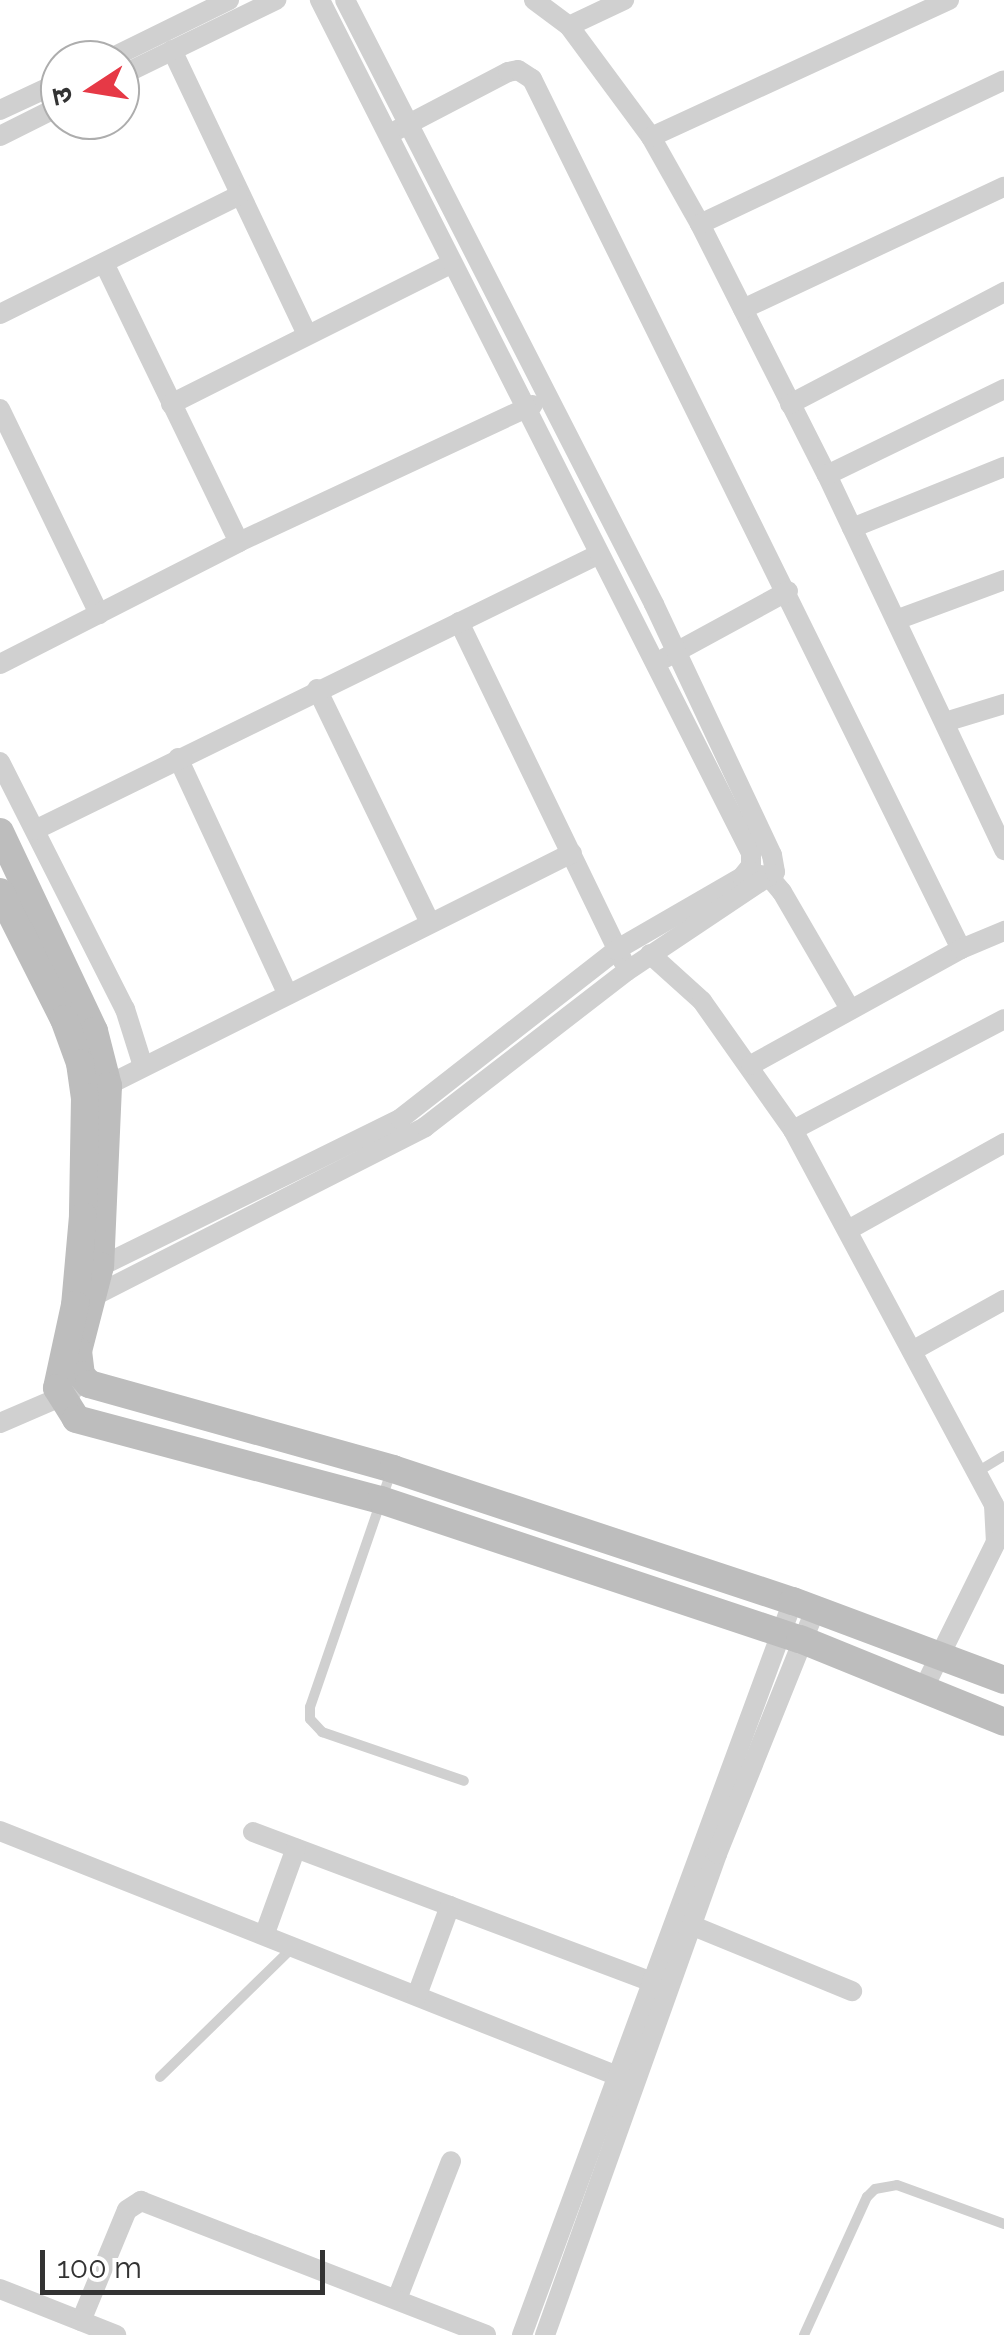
<!DOCTYPE html>
<html>
<head>
<meta charset="utf-8">
<style>
  body { margin:0 }
  #map { position:relative; width:1004px; height:2335px; overflow:hidden; background:#fff; font-family:Raleway,"Noto Sans Devanagari",sans-serif }
  div>[style] { position:absolute }
  .lane>* { height:10px; margin:-5px; padding:0 5px; transform-origin:5px; border-radius:5px; background:#d0d0d0 }
  .street>* { height:20px; margin:-10px; padding:0 10px; transform-origin:10px; border-radius:10px; background:#d0d0d0 }
  .secondary>* { height:28px; margin:-14px; padding:0 14px; transform-origin:14px; border-radius:14px; background:#bdbdbd }
  span { translate:-50% -50%; white-space:nowrap; text-align:center; line-height:1.15; -webkit-text-stroke:10px #fff; paint-order:stroke }
  .north { position:absolute; left:40px; top:40px; width:100px; height:100px; box-sizing:border-box; background:#fff; border:2px solid #adadad; border-radius:50%; rotate:258deg; font-size:28px; font-weight:700; line-height:40px; text-align:center; color:#333 }
  .north::after { content:''; display:block; margin:auto; width:35px; height:45px; background:#e63946; clip-path:polygon(50% 0,100% 100%,50% 72%,0 100%) }
  .scale { position:absolute; left:40px; top:2250px; width:285px; height:45px; box-sizing:border-box; border:5px solid #333; border-top:0; padding-left:12px; font-size:30px; line-height:35px; white-space:nowrap; color:#333; -webkit-text-stroke:8px #fff; paint-order:stroke }
</style>
</head>
<body>
<div id="map">
  <div class="lane">
    <i style="left:391px;top:1472px;width:249px;rotate:109deg"></i>
    <i style="left:310px;top:1707px;width:12px;rotate:90deg"></i>
    <i style="left:310px;top:1719px;width:18px;rotate:47deg"></i>
    <i style="left:322px;top:1732px;width:150px;rotate:19deg"></i>
    <i style="left:977px;top:1472px;width:31px;rotate:-31deg"></i>
    <i style="left:160px;top:2077px;width:185px;rotate:-44.3deg"></i>
    <i style="left:804px;top:2335px;width:152px;rotate:-65.5deg"></i>
    <i style="left:867px;top:2197px;width:11px;rotate:-45deg"></i>
    <i style="left:875px;top:2189px;width:22px;rotate:-10deg"></i>
    <i style="left:897px;top:2185px;width:114px;rotate:20deg"></i>
  </div>
  <div class="street">
    <i style="left:534px;top:0;width:44px;rotate:36.6deg"></i>
    <i style="left:569px;top:26px;width:138px;rotate:53.5deg"></i>
    <i style="left:651px;top:137px;width:100px;rotate:60.6deg"></i>
    <i style="left:700px;top:224px;width:281px;rotate:63.2deg"></i>
    <i style="left:827px;top:475px;width:415px;rotate:64.7deg"></i>
    <i style="left:569px;top:26px;width:61px;rotate:-25.3deg"></i>
    <i style="left:172px;top:50px;width:314px;rotate:64.6deg"></i>
    <i style="left:107px;top:60px;width:136px;rotate:-26.2deg"></i>
    <i style="left:120px;top:76px;width:174px;rotate:-26deg"></i>
    <i style="left:0;top:110px;width:66px;rotate:-25deg"></i>
    <i style="left:397px;top:130px;width:125px;rotate:-27.6deg"></i>
    <i style="left:508px;top:72px;width:10px;rotate:-11deg"></i>
    <i style="left:518px;top:70px;width:17px;rotate:33deg"></i>
    <i style="left:532px;top:79px;width:970px;rotate:63.75deg"></i>
    <i style="left:0;top:136px;width:67px;rotate:-26.6deg"></i>
    <i style="left:651px;top:137px;width:328px;rotate:-24.7deg"></i>
    <i style="left:700px;top:224px;width:336px;rotate:-25.3deg"></i>
    <i style="left:104px;top:263px;width:310px;rotate:64.2deg"></i>
    <i style="left:743px;top:309px;width:288px;rotate:-25.1deg"></i>
    <i style="left:0;top:314px;width:266px;rotate:-26.4deg"></i>
    <i style="left:171px;top:404px;width:312px;rotate:-26.6deg"></i>
    <i style="left:790px;top:404px;width:242px;rotate:-27.6deg"></i>
    <i style="left:0;top:409px;width:228px;rotate:64.2deg"></i>
    <i style="left:827px;top:475px;width:197px;rotate:-25.9deg"></i>
    <i style="left:852px;top:528px;width:164px;rotate:-21.9deg"></i>
    <i style="left:896px;top:620px;width:115px;rotate:-20.3deg"></i>
    <i style="left:459px;top:622px;width:377px;rotate:64.2deg"></i>
    <i style="left:665px;top:658px;width:140px;rotate:-28.6deg"></i>
    <i style="left:0;top:664px;width:268px;rotate:-27deg"></i>
    <i style="left:239px;top:542px;width:324px;rotate:-25deg"></i>
    <i style="left:317px;top:689px;width:260px;rotate:64.2deg"></i>
    <i style="left:945px;top:722px;width:62px;rotate:-17deg"></i>
    <i style="left:178px;top:758px;width:261px;rotate:65.1deg"></i>
    <i style="left:0;top:762px;width:277px;rotate:63.2deg"></i>
    <i style="left:125px;top:1009px;width:60px;rotate:72.5deg"></i>
    <i style="left:35px;top:830px;width:626px;rotate:-26.07deg"></i>
    <i style="left:761px;top:875px;width:11px;rotate:22deg"></i>
    <i style="left:771px;top:879px;width:17px;rotate:50deg"></i>
    <i style="left:782px;top:892px;width:135px;rotate:59.8deg"></i>
    <i style="left:650px;top:954px;width:70px;rotate:42.1deg"></i>
    <i style="left:702px;top:1001px;width:158px;rotate:54.8deg"></i>
    <i style="left:793px;top:1130px;width:425px;rotate:61.8deg"></i>
    <i style="left:994px;top:1505px;width:37px;rotate:87deg"></i>
    <i style="left:996px;top:1542px;width:163px;rotate:116.3deg"></i>
    <i style="left:751px;top:1065px;width:240px;rotate:-28.9deg"></i>
    <i style="left:961px;top:949px;width:47px;rotate:-22.7deg"></i>
    <i style="left:96px;top:1091px;width:532px;rotate:-26.57deg"></i>
    <i style="left:793px;top:1130px;width:238px;rotate:-27.7deg"></i>
    <i style="left:848px;top:1230px;width:179px;rotate:-29.1deg"></i>
    <i style="left:89px;top:1272px;width:347px;rotate:-26.2deg"></i>
    <i style="left:400px;top:1119px;width:274px;rotate:-38deg"></i>
    <i style="left:616px;top:950px;width:146px;rotate:-30.1deg"></i>
    <i style="left:742px;top:877px;width:14px;rotate:-51deg"></i>
    <i style="left:751px;top:866px;width:13px;rotate:-90deg"></i>
    <i style="left:751px;top:853px;width:956px;rotate:-116.81deg"></i>
    <i style="left:86px;top:1300px;width:381px;rotate:-27deg"></i>
    <i style="left:425px;top:1127px;width:255px;rotate:-37.7deg"></i>
    <i style="left:627px;top:971px;width:178px;rotate:-33.8deg"></i>
    <i style="left:775px;top:872px;width:17px;rotate:-100deg"></i>
    <i style="left:772px;top:855px;width:277px;rotate:-115.2deg"></i>
    <i style="left:654px;top:604px;width:678px;rotate:-117.09deg"></i>
    <i style="left:912px;top:1351px;width:105px;rotate:-29deg"></i>
    <i style="left:0;top:1423px;width:78px;rotate:-23.3deg"></i>
    <i style="left:0;top:1831px;width:678px;rotate:21.64deg"></i>
    <i style="left:253px;top:1832px;width:426px;rotate:20.6deg"></i>
    <i style="left:681px;top:1921px;width:185px;rotate:22.3deg"></i>
    <i style="left:265px;top:1933px;width:90px;rotate:-70deg"></i>
    <i style="left:417px;top:1995px;width:95px;rotate:-69.7deg"></i>
    <i style="left:0;top:2289px;width:125px;rotate:21.6deg"></i>
    <i style="left:397px;top:2299px;width:148px;rotate:-68.6deg"></i>
    <i style="left:81px;top:2321px;width:120px;rotate:-67.5deg"></i>
    <i style="left:127px;top:2210px;width:17px;rotate:-33deg"></i>
    <i style="left:141px;top:2201px;width:370px;rotate:21.2deg"></i>
    <i style="left:522px;top:2335px;width:782px;rotate:-69.74deg"></i>
    <i style="left:545px;top:2335px;width:511px;rotate:-70.32deg"></i>
    <i style="left:717px;top:1854px;width:263px;rotate:-68.1deg"></i>
  </div>
  <div class="secondary">
    <i style="left:0;top:832px;width:220px;rotate:64.7deg"></i>
    <i style="left:94px;top:1031px;width:57px;rotate:75.7deg"></i>
    <i style="left:108px;top:1086px;width:180px;rotate:92.5deg"></i>
    <i style="left:100px;top:1266px;width:88px;rotate:104.5deg"></i>
    <i style="left:78px;top:1351px;width:24px;rotate:83deg"></i>
    <i style="left:81px;top:1375px;width:12px;rotate:48deg"></i>
    <i style="left:89px;top:1384px;width:316px;rotate:15.6deg"></i>
    <i style="left:393px;top:1469px;width:421px;rotate:18.3deg"></i>
    <i style="left:793px;top:1601px;width:225px;rotate:20.5deg"></i>
    <i style="left:0;top:892px;width:142px;rotate:63.3deg"></i>
    <i style="left:64px;top:1019px;width:47px;rotate:70deg"></i>
    <i style="left:80px;top:1063px;width:34px;rotate:82deg"></i>
    <i style="left:85px;top:1097px;width:119px;rotate:91deg"></i>
    <i style="left:83px;top:1216px;width:89px;rotate:95.1deg"></i>
    <i style="left:75px;top:1305px;width:85px;rotate:102.2deg"></i>
    <i style="left:57px;top:1388px;width:36px;rotate:58deg"></i>
    <i style="left:76px;top:1419px;width:316px;rotate:14.9deg"></i>
    <i style="left:381px;top:1500px;width:441px;rotate:18.4deg"></i>
    <i style="left:800px;top:1639px;width:220px;rotate:22.1deg"></i>
  </div>
  <div class="north">उ</div>
  <div class="scale">100 m</div>
</div>
</body>
</html>
